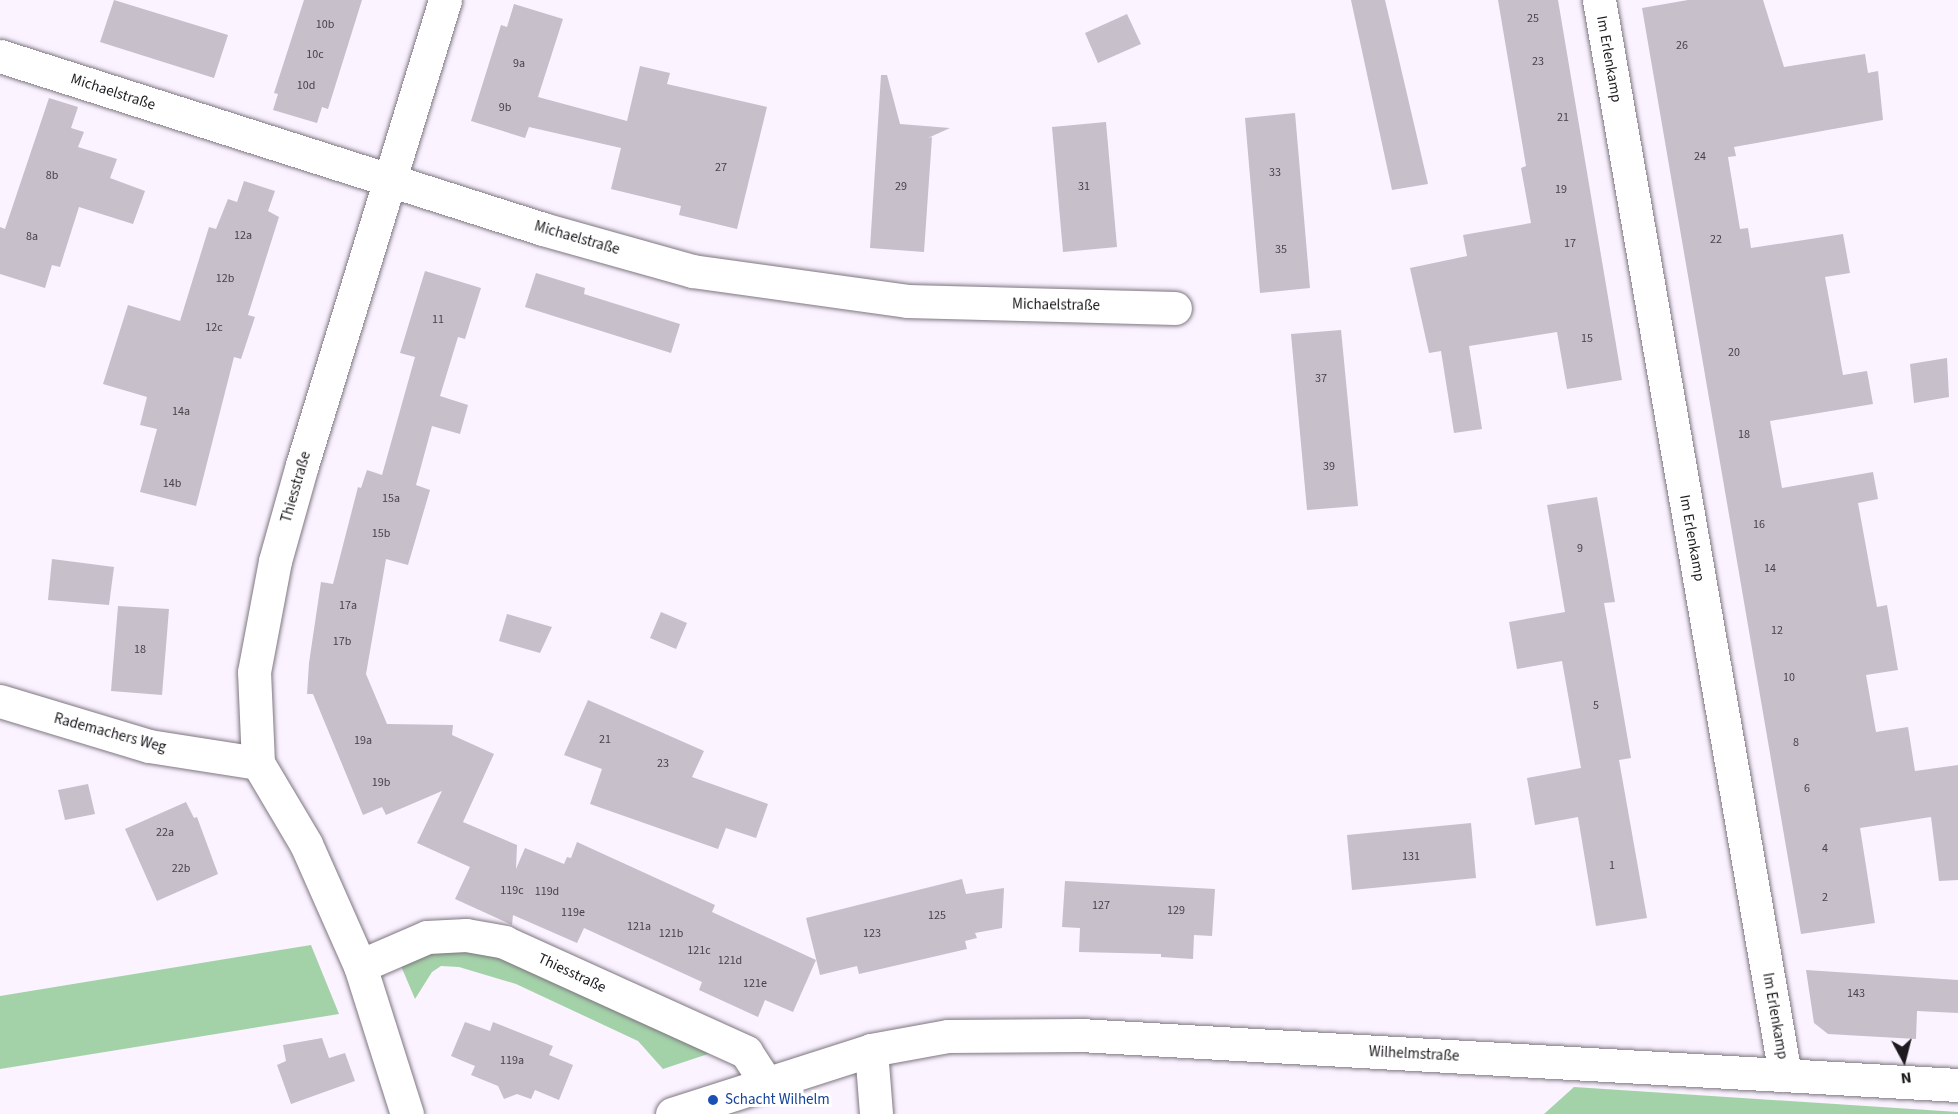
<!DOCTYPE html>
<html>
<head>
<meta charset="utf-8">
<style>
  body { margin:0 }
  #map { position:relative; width:1958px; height:1114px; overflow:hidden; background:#fbf3ff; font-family:"Source Sans 3",sans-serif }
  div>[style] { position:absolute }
  .green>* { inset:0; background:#a4d2a8 }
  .building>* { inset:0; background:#c7bfca }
  .roads { filter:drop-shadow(0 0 2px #7e7681) drop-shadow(0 0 2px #7e7681) }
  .minor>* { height:33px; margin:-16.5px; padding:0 16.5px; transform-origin:16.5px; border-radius:16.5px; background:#fff }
  .dots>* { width:16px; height:16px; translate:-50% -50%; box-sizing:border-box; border:3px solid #fff; border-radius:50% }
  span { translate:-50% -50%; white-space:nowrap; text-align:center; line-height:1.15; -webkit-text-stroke:6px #fff; paint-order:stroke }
  .number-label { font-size:12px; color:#48444a }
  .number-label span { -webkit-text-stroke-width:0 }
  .street-label { font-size:15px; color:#1e1b1f }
  .transit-label { font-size:15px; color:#164399 }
  .left { translate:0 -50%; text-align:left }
  .north { position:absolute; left:1874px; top:1030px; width:60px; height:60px; -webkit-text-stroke:4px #fff; paint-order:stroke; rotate:173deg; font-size:16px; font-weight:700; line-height:24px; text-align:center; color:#1e1b1f }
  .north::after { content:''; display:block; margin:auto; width:21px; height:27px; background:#1e1b1f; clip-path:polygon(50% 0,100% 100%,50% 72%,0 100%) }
</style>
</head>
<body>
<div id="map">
  <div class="green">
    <i style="clip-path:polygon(311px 945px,339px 1014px,0 1069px,0 996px)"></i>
    <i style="clip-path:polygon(441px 948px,490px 952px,711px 1053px,663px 1069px,638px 1041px,516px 984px,459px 967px,441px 966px,432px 972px,415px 999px,401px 966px,403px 961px)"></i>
    <i style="clip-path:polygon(1574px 1087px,1958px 1112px,1958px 1114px,1544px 1114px)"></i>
  </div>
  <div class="building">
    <i style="clip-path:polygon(114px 0,228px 35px,214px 78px,100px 42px)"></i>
    <i style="clip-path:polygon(304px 0,362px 0,328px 109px,322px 107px,317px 123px,273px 110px,278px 94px,274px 93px)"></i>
    <i style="clip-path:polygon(1351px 0,1385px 0,1428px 184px,1392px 190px)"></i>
    <i style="clip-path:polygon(1498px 0,1558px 0,1622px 380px,1567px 389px,1557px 332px,1469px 346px,1482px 429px,1454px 433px,1441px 351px,1429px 353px,1410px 268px,1467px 256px,1463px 235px,1531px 223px,1521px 168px,1526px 166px)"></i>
    <i style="clip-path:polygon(1688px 0,1763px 0,1784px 67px,1865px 54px,1868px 73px,1878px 71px,1883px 120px,1734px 147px,1736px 156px,1728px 157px,1740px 229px,1748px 228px,1751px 248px,1843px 234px,1850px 273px,1825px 277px,1843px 375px,1867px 371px,1873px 404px,1770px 421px,1782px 488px,1873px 472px,1878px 499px,1858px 503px,1877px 607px,1887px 605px,1898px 670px,1866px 675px,1876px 732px,1908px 727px,1915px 771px,1958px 765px,1958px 880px,1939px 881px,1931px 817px,1860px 828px,1875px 923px,1801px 934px,1642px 8px)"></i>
    <i style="clip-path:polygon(514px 4px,563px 19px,538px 97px,627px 121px,640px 66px,670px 73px,667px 84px,767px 107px,737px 229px,679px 215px,681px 206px,611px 189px,621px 148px,529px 127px,525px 138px,471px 121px,501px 25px,507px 27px)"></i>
    <i style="clip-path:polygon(1127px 14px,1141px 44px,1098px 63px,1085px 33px)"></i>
    <i style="clip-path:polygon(881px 75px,887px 75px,900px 124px,950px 128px,928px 138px,932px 137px,924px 252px,870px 248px)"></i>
    <i style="clip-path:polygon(49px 98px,78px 107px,71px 128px,84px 132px,78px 147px,117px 159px,110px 178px,145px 191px,133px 224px,79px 207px,60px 267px,52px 265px,45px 288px,0 274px,0 227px,5px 229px)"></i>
    <i style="clip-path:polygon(1295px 113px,1310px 288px,1260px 293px,1245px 118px)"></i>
    <i style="clip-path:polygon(1106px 122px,1117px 247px,1063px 252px,1052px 127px)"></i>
    <i style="clip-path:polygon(244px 181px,275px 191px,268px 211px,279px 217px,248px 315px,255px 317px,241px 359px,234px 357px,196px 506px,140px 492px,157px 429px,140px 425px,147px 397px,103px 384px,128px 305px,180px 321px,209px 227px,216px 229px,228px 199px,237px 202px)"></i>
    <i style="clip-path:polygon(425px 271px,481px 288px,465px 339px,458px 337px,440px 396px,468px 405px,460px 434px,432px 426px,416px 485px,430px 490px,408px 565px,386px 559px,366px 674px,387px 724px,453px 725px,452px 735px,494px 754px,463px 822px,517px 845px,516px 869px,525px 848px,564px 864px,567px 857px,571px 858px,577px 842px,715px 905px,712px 912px,816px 960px,793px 1012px,765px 1000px,758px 1017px,699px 990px,702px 982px,584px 928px,577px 943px,513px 915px,512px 925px,455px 899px,470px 867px,417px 843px,442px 791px,386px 815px,382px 807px,363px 815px,313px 694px,307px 694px,309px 663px,321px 582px,333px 584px,358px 487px,361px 488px,367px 470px,382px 475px,415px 357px,400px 353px)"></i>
    <i style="clip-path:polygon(536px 273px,585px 288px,584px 294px,680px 324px,671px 353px,525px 307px)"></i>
    <i style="clip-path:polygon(1341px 330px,1358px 506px,1307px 510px,1291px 334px)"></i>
    <i style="clip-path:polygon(1947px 358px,1949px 397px,1914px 403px,1910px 364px)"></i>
    <i style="clip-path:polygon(1597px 497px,1615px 602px,1604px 603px,1631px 758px,1619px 760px,1647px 918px,1596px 926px,1578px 817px,1535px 825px,1527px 778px,1581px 768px,1562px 661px,1517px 669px,1509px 622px,1565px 612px,1547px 505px)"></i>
    <i style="clip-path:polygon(52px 559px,114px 567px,109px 605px,48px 600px)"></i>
    <i style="clip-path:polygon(118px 606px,169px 609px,162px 695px,111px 691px)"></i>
    <i style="clip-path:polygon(661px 612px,687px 623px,676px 649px,650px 638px)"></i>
    <i style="clip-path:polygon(507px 614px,552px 627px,540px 653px,499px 641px)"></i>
    <i style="clip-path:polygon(588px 700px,704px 751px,692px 777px,768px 804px,756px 838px,726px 828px,718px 849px,590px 804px,602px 769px,564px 755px)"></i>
    <i style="clip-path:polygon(88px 784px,95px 814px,65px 820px,58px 790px)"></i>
    <i style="clip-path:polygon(186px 802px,194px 818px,197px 817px,218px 874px,157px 901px,125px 829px)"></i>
    <i style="clip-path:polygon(1471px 823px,1476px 878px,1352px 890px,1347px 835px)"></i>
    <i style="clip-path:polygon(962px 879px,966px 894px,1004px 888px,1002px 928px,975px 933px,977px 938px,965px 941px,967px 949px,859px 974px,857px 966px,820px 975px,806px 918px)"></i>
    <i style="clip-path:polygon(1065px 881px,1215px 889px,1212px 936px,1194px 935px,1193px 959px,1161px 957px,1161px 954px,1079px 952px,1080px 928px,1062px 927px)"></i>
    <i style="clip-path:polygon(1806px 970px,1958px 980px,1958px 1013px,1917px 1011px,1916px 1039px,1828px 1034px,1814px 1023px)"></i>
    <i style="clip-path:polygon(465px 1022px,490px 1031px,493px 1022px,553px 1046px,549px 1055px,573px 1065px,559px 1100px,535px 1090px,531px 1099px,517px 1094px,504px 1099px,498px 1086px,471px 1075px,475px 1066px,451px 1056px)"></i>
    <i style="clip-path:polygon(322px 1038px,329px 1058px,345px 1053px,355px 1081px,291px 1104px,277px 1065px,286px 1061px,283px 1045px)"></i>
  </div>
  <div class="roads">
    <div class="minor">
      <i style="left:1599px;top:0;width:1091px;rotate:80.18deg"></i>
      <i style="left:0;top:56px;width:570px;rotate:17.67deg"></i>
      <i style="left:543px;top:229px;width:155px;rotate:15.7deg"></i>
      <i style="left:692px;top:271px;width:217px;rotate:7.9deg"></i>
      <i style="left:907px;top:301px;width:268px;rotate:1.5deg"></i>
      <i style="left:0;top:701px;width:156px;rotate:16.8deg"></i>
      <i style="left:149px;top:746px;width:110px;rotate:8.9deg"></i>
      <i style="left:360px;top:966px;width:73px;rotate:-23.4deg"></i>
      <i style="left:427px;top:937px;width:39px;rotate:-3deg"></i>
      <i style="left:466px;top:935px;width:39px;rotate:10deg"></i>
      <i style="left:504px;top:942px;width:266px;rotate:24.4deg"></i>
      <i style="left:746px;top:1052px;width:35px;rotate:57deg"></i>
      <i style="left:871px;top:1050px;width:64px;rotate:85.5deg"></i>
      <i style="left:407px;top:1114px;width:155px;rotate:-107.6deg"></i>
      <i style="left:360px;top:966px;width:133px;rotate:-113.9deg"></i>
      <i style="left:306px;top:844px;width:94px;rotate:-120.7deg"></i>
      <i style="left:258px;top:763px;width:91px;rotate:-92.5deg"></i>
      <i style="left:254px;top:672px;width:113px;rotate:-79.3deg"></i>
      <i style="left:275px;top:561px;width:100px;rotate:-74.3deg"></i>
      <i style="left:302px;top:465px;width:486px;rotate:-72.9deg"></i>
      <i style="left:672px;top:1114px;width:209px;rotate:-17.8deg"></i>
      <i style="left:871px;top:1050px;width:78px;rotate:-10.3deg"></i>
      <i style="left:948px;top:1036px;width:132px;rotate:-0.4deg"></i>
      <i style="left:1080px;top:1035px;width:879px;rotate:3.26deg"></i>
    </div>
  </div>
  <div class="dots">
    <i style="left:713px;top:1100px;background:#1a4fb4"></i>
  </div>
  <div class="number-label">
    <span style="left:1533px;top:19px">25</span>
    <span style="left:325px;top:25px">10b</span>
    <span style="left:1682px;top:46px">26</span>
    <span style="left:315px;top:55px">10c</span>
    <span style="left:1538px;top:62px">23</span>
    <span style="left:519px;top:64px">9a</span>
    <span style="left:306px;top:86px">10d</span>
    <span style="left:505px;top:108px">9b</span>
    <span style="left:1563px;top:118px">21</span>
    <span style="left:1700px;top:157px">24</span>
    <span style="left:721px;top:168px">27</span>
    <span style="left:1275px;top:173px">33</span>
    <span style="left:52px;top:176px">8b</span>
    <span style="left:901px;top:187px">29</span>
    <span style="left:1084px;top:187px">31</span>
    <span style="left:1561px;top:190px">19</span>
    <span style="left:243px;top:236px">12a</span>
    <span style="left:32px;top:237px">8a</span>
    <span style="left:1716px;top:240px">22</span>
    <span style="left:1570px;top:244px">17</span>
    <span style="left:1281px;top:250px">35</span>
    <span style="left:225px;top:279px">12b</span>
    <span style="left:438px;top:320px">11</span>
    <span style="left:214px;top:328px">12c</span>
    <span style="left:1587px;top:339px">15</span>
    <span style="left:1734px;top:353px">20</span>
    <span style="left:1321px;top:379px">37</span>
    <span style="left:181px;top:412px">14a</span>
    <span style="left:1744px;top:435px">18</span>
    <span style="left:1329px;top:467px">39</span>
    <span style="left:172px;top:484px">14b</span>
    <span style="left:391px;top:499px">15a</span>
    <span style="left:1759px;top:525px">16</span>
    <span style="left:381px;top:534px">15b</span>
    <span style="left:1580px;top:549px">9</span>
    <span style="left:1770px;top:569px">14</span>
    <span style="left:348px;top:606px">17a</span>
    <span style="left:1777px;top:631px">12</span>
    <span style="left:342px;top:642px">17b</span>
    <span style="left:140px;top:650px">18</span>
    <span style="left:1789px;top:678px">10</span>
    <span style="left:1596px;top:706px">5</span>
    <span style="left:605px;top:740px">21</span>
    <span style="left:363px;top:741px">19a</span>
    <span style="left:1796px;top:743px">8</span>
    <span style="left:663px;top:764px">23</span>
    <span style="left:381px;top:783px">19b</span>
    <span style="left:1807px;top:789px">6</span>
    <span style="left:165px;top:833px">22a</span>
    <span style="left:1825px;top:849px">4</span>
    <span style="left:1411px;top:857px">131</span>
    <span style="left:1612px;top:866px">1</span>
    <span style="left:181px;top:869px">22b</span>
    <span style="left:512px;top:891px">119c</span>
    <span style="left:547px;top:892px">119d</span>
    <span style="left:1825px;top:898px">2</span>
    <span style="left:1101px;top:906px">127</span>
    <span style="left:1176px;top:911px">129</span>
    <span style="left:573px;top:913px">119e</span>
    <span style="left:937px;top:916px">125</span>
    <span style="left:639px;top:927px">121a</span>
    <span style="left:671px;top:934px">121b</span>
    <span style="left:872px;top:934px">123</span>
    <span style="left:699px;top:951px">121c</span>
    <span style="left:730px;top:961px">121d</span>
    <span style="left:755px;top:984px">121e</span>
    <span style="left:1856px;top:994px">143</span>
    <span style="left:512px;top:1061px">119a</span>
  </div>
  <div class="street-label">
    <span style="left:1609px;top:59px;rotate:80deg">Im Erlenkamp</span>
    <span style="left:113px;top:92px;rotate:18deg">Michaelstraße</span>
    <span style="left:577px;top:238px;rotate:16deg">Michaelstraße</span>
    <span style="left:1056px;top:305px;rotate:1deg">Michaelstraße</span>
    <span style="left:296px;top:487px;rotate:-74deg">Thiesstraße</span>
    <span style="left:1692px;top:538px;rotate:80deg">Im Erlenkamp</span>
    <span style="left:110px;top:733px;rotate:15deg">Rademachers Weg</span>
    <span style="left:572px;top:973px;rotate:25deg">Thiesstraße</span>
    <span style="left:1775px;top:1016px;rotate:80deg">Im Erlenkamp</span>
    <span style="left:1414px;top:1054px;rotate:3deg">Wilhelmstraße</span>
  </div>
  <div class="transit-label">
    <span class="left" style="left:725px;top:1100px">Schacht Wilhelm</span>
  </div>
  <div class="north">N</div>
</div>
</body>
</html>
